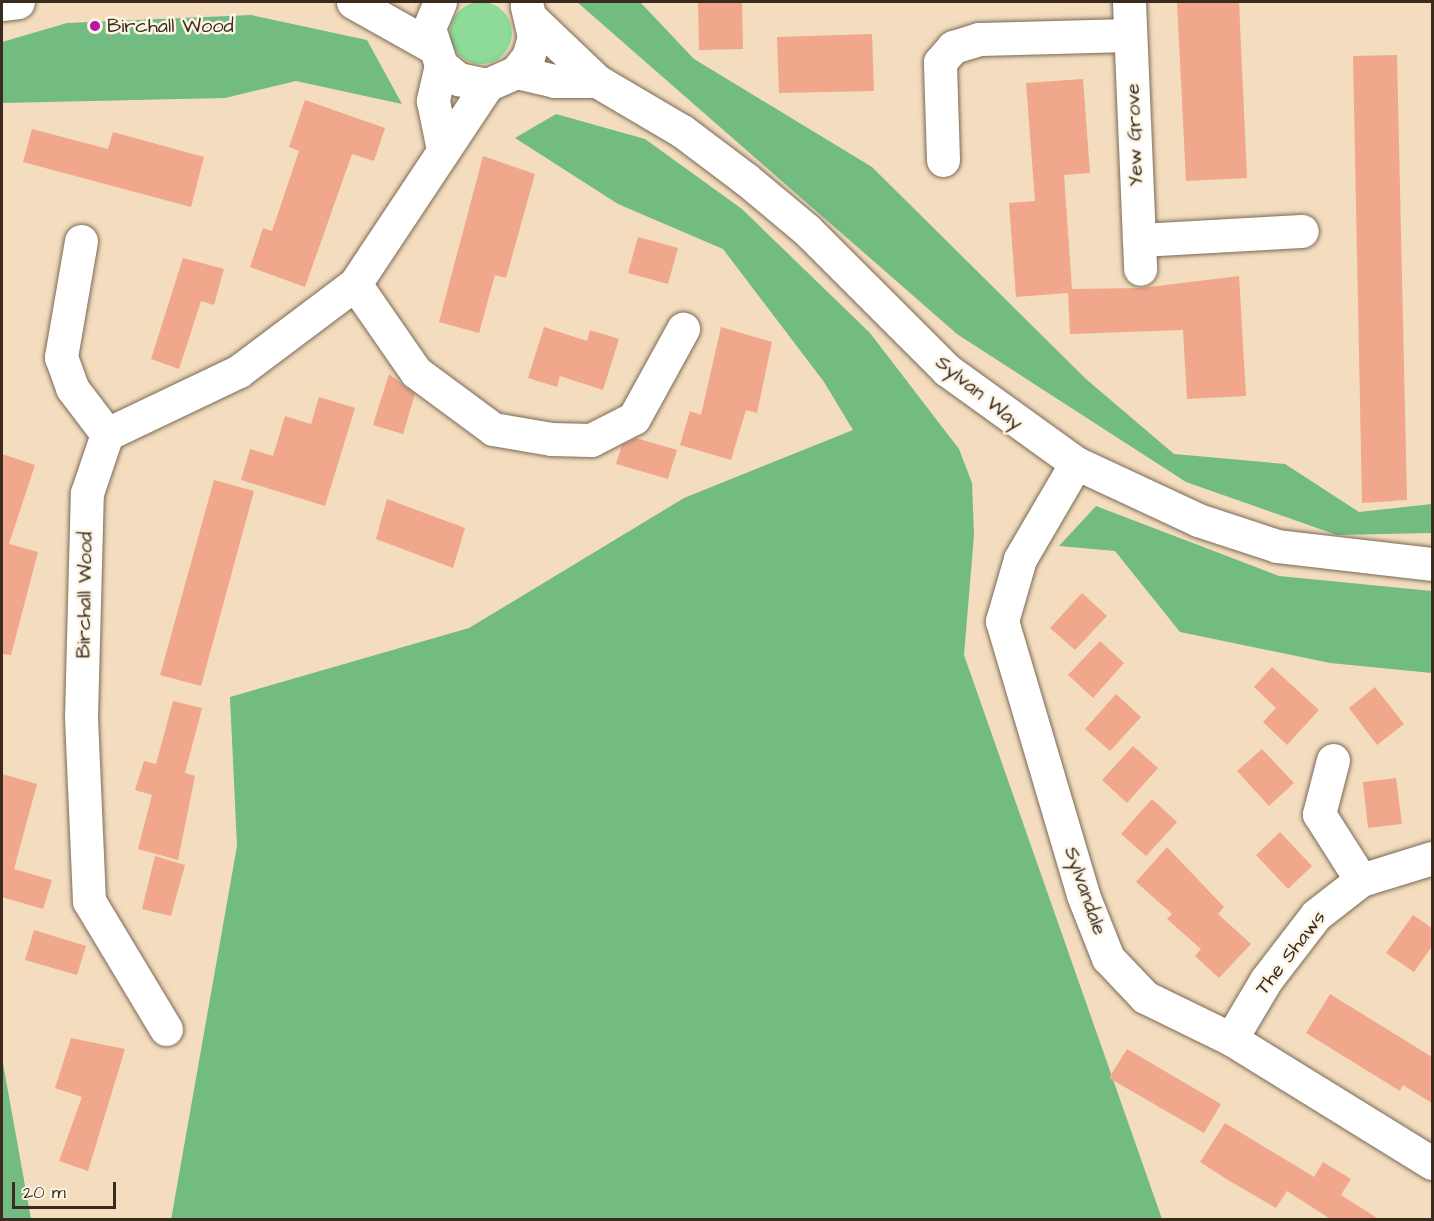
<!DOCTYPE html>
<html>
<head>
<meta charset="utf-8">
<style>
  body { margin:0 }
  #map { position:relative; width:1434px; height:1221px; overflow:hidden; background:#f3ddbe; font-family:"Architects Daughter",sans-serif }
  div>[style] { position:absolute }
  .green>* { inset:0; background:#8edb99 }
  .round { border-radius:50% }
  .forest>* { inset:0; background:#72bb81 }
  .building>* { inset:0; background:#f0a78c }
  .roads { filter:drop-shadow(0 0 2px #7b6956) drop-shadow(0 0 2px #7b6956) }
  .minor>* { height:33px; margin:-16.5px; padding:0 16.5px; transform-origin:16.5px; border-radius:16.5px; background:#fff }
  .dots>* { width:16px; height:16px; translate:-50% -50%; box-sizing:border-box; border:3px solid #fcf5e5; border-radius:50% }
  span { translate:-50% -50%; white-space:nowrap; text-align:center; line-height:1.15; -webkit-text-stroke:5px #fcf5e5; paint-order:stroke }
  .poi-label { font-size:20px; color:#3b2a1e }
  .left { translate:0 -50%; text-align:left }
  .street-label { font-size:20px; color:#3b2a1e }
  .frame { position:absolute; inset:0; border:3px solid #3b2a1e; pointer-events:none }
  .scale { position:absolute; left:12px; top:1182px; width:104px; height:27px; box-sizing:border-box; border:3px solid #3b2a1e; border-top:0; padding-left:8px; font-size:18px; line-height:21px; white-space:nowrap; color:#3b2a1e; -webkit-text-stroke:4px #fcf5e5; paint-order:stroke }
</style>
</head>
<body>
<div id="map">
  <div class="green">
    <i class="round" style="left:450px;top:2px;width:62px;height:62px"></i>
  </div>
  <div class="forest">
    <i style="clip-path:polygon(577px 2px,640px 2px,694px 59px,872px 167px,1086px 379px,1174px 454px,1285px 464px,1359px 512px,1432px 504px,1432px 533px,1337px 535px,1186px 482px,957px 334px)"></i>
    <i style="clip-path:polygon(251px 15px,367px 40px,402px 104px,296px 81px,225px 98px,2px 103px,2px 42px,67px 23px)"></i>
    <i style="clip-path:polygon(556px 114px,645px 139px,742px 209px,870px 333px,959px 449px,972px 483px,974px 535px,964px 655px,1162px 1219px,171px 1220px,237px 846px,230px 697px,469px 628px,684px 498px,853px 430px,824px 382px,723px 249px,618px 204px,515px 138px)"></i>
    <i style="clip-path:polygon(1096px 506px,1279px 576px,1432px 591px,1432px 673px,1330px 663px,1180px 632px,1115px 551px,1059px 546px)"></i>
    <i style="clip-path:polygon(2px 1058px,31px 1219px,2px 1219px)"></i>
  </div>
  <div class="building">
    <i style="clip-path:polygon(742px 2px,743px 49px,699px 50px,698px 3px)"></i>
    <i style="clip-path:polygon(1177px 2px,1239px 2px,1247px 178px,1186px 181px)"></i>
    <i style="clip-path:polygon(872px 34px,874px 91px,779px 93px,777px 37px)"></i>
    <i style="clip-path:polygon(1397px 55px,1407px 500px,1362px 503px,1353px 56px)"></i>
    <i style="clip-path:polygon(1083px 79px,1090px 173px,1064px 175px,1072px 289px,1141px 288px,1239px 276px,1246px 396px,1187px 399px,1183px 330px,1070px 334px,1068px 293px,1016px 297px,1009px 203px,1035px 201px,1026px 83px)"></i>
    <i style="clip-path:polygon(305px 100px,385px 128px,374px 161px,352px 154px,305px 287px,250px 267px,263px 228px,272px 231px,299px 151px,289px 147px)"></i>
    <i style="clip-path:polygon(32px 129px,108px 149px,113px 132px,204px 157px,191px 207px,23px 162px)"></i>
    <i style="clip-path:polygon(483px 156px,535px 174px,506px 278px,495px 275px,479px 333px,439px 322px)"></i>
    <i style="clip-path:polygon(638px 237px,678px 248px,668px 284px,628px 273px)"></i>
    <i style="clip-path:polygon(183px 258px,224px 269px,214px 305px,201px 301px,179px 369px,151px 359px)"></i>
    <i style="clip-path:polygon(544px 327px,587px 341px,590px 330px,619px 339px,603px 390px,560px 376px,557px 387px,528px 378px)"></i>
    <i style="clip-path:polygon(721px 327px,772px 342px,757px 413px,746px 410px,731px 460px,680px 445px,690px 411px,701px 415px)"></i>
    <i style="clip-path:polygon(389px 374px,415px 394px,403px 434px,373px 425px)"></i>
    <i style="clip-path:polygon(319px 397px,355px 408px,325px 506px,241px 480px,250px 449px,273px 456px,285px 416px,311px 424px)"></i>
    <i style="clip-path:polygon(636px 438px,677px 450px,668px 479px,616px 464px,622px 445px)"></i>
    <i style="clip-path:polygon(2px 454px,35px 465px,9px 544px,38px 552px,11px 655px,2px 654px)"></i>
    <i style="clip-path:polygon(214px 480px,254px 491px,201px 686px,160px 675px)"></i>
    <i style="clip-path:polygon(387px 499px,465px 528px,453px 568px,376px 539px)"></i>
    <i style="clip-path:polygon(1082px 593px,1107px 616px,1075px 650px,1050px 628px)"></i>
    <i style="clip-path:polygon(1100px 641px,1124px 663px,1093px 698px,1068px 675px)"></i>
    <i style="clip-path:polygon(1272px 667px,1319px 710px,1287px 745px,1263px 722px,1276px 708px,1254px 687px)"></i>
    <i style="clip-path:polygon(1375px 687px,1404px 724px,1377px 745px,1349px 708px)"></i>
    <i style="clip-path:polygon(1116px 694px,1141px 717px,1110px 751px,1085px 729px)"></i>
    <i style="clip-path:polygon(173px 701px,202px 708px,185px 773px,195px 776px,178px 860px,138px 849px,152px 795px,135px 790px,144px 761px,156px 764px)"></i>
    <i style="clip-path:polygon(1133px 746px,1158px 768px,1127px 803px,1102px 780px)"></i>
    <i style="clip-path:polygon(1262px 749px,1294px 783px,1269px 806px,1237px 771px)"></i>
    <i style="clip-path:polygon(2px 774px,37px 784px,14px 869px,52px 880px,43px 909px,2px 897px)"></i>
    <i style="clip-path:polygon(1396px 778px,1402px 824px,1368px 828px,1363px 782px)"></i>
    <i style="clip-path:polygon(1152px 799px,1177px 822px,1146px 856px,1121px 834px)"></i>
    <i style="clip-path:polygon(1280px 832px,1312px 866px,1288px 889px,1256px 855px)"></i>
    <i style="clip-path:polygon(1167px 847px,1224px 907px,1218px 914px,1251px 944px,1219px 978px,1195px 956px,1201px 949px,1167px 919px,1172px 914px,1136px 882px)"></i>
    <i style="clip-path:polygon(155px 856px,185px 865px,171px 916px,142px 909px)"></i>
    <i style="clip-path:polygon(1413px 915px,1432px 928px,1432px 946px,1414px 972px,1386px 953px)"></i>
    <i style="clip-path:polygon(34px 930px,86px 946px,77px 975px,25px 960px)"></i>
    <i style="clip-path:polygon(1330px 994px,1432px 1057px,1432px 1103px,1403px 1085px,1400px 1091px,1306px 1033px)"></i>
    <i style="clip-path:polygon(71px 1038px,125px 1049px,88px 1171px,59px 1161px,82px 1097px,55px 1088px)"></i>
    <i style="clip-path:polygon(1127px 1049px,1221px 1104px,1204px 1133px,1109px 1078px)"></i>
    <i style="clip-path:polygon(1225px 1123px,1314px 1177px,1323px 1162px,1351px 1179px,1341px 1195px,1377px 1218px,1332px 1220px,1287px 1191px,1276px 1208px,1228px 1180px,1200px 1162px)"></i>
  </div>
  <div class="roads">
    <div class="minor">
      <i style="left:353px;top:2px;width:90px;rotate:29.4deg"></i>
      <i style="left:440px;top:2px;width:28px;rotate:113deg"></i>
      <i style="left:429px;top:28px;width:39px;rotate:72deg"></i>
      <i style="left:441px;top:65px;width:22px;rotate:39deg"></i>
      <i style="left:458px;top:79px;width:30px;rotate:12deg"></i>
      <i style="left:487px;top:85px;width:32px;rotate:-24deg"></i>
      <i style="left:516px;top:72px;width:19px;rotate:-51deg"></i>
      <i style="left:528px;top:57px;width:21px;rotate:-73deg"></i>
      <i style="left:534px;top:37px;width:32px;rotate:-103deg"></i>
      <i style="left:1129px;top:2px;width:267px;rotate:87.6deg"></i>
      <i style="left:2px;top:4px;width:16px;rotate:-7deg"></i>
      <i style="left:534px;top:21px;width:87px;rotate:43.6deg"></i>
      <i style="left:597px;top:81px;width:99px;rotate:30.5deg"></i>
      <i style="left:682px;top:131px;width:81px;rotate:37deg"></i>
      <i style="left:747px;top:180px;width:78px;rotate:39.8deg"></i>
      <i style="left:807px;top:230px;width:198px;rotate:45deg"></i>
      <i style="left:947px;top:370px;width:159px;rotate:35.8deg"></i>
      <i style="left:1076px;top:463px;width:135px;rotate:25deg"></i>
      <i style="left:1198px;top:520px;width:83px;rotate:18.2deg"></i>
      <i style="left:1277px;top:546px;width:156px;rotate:6.6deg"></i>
      <i style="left:441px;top:65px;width:37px;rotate:103deg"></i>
      <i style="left:433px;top:101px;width:45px;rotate:78.4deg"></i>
      <i style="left:516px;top:72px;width:39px;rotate:13deg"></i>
      <i style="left:554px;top:81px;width:43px"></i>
      <i style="left:943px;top:160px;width:98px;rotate:-91.8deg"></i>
      <i style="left:940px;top:62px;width:20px;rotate:-49deg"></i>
      <i style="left:953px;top:47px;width:27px;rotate:-17deg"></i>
      <i style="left:979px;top:39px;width:151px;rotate:-1.5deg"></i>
      <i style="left:1139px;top:240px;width:163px;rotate:-3.2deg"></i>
      <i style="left:81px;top:241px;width:118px;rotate:99.8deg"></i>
      <i style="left:61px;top:357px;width:33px;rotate:70deg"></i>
      <i style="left:72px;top:388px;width:58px;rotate:52.7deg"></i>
      <i style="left:355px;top:284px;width:107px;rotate:55.3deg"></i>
      <i style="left:416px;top:372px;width:96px;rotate:36.5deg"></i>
      <i style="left:493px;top:429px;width:59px;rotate:9.8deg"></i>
      <i style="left:551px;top:439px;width:40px;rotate:1.4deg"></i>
      <i style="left:591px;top:440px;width:48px;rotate:-27.1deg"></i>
      <i style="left:634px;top:418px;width:102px;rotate:-61.2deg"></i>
      <i style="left:1076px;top:463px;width:111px;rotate:120.3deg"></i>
      <i style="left:1020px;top:559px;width:65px;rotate:106.2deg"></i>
      <i style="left:1002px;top:621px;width:286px;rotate:73.5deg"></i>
      <i style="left:1083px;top:895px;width:68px;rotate:68.4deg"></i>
      <i style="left:1108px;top:958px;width:54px;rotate:46.5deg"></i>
      <i style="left:1145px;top:997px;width:96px;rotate:26deg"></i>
      <i style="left:1231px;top:1039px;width:236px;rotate:31.7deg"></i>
      <i style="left:1333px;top:760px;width:56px;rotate:104.5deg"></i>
      <i style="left:1319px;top:814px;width:78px;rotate:57.5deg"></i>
      <i style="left:166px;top:1029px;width:149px;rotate:-121deg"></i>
      <i style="left:89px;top:901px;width:184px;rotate:-92.5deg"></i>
      <i style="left:81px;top:717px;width:224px;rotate:-88.5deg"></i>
      <i style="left:87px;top:493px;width:62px;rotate:-71.3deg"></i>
      <i style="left:107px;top:434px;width:146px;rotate:-25.5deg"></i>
      <i style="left:239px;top:371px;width:145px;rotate:-36.9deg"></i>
      <i style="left:355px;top:284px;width:239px;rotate:-56.4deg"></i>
      <i style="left:1231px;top:1039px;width:69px;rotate:-59.3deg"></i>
      <i style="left:1266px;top:980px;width:82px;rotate:-52.4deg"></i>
      <i style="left:1316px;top:915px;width:57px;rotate:-37.9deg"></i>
      <i style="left:1361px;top:880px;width:74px;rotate:-17.2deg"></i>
    </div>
  </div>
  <div class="dots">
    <i style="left:95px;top:26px;background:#b5179e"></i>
  </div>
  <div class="poi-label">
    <span class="left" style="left:107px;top:26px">Birchall Wood</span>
  </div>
  <div class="street-label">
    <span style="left:1135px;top:135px;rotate:-92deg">Yew Grove</span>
    <span style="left:979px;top:393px;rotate:39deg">Sylvan Way</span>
    <span style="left:85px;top:595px;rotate:-89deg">Birchall Wood</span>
    <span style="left:1085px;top:891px;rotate:71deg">Sylvandale</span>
    <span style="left:1291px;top:953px;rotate:-52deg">The Shaws</span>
  </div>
  <div class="frame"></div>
  <div class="scale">20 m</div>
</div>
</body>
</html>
